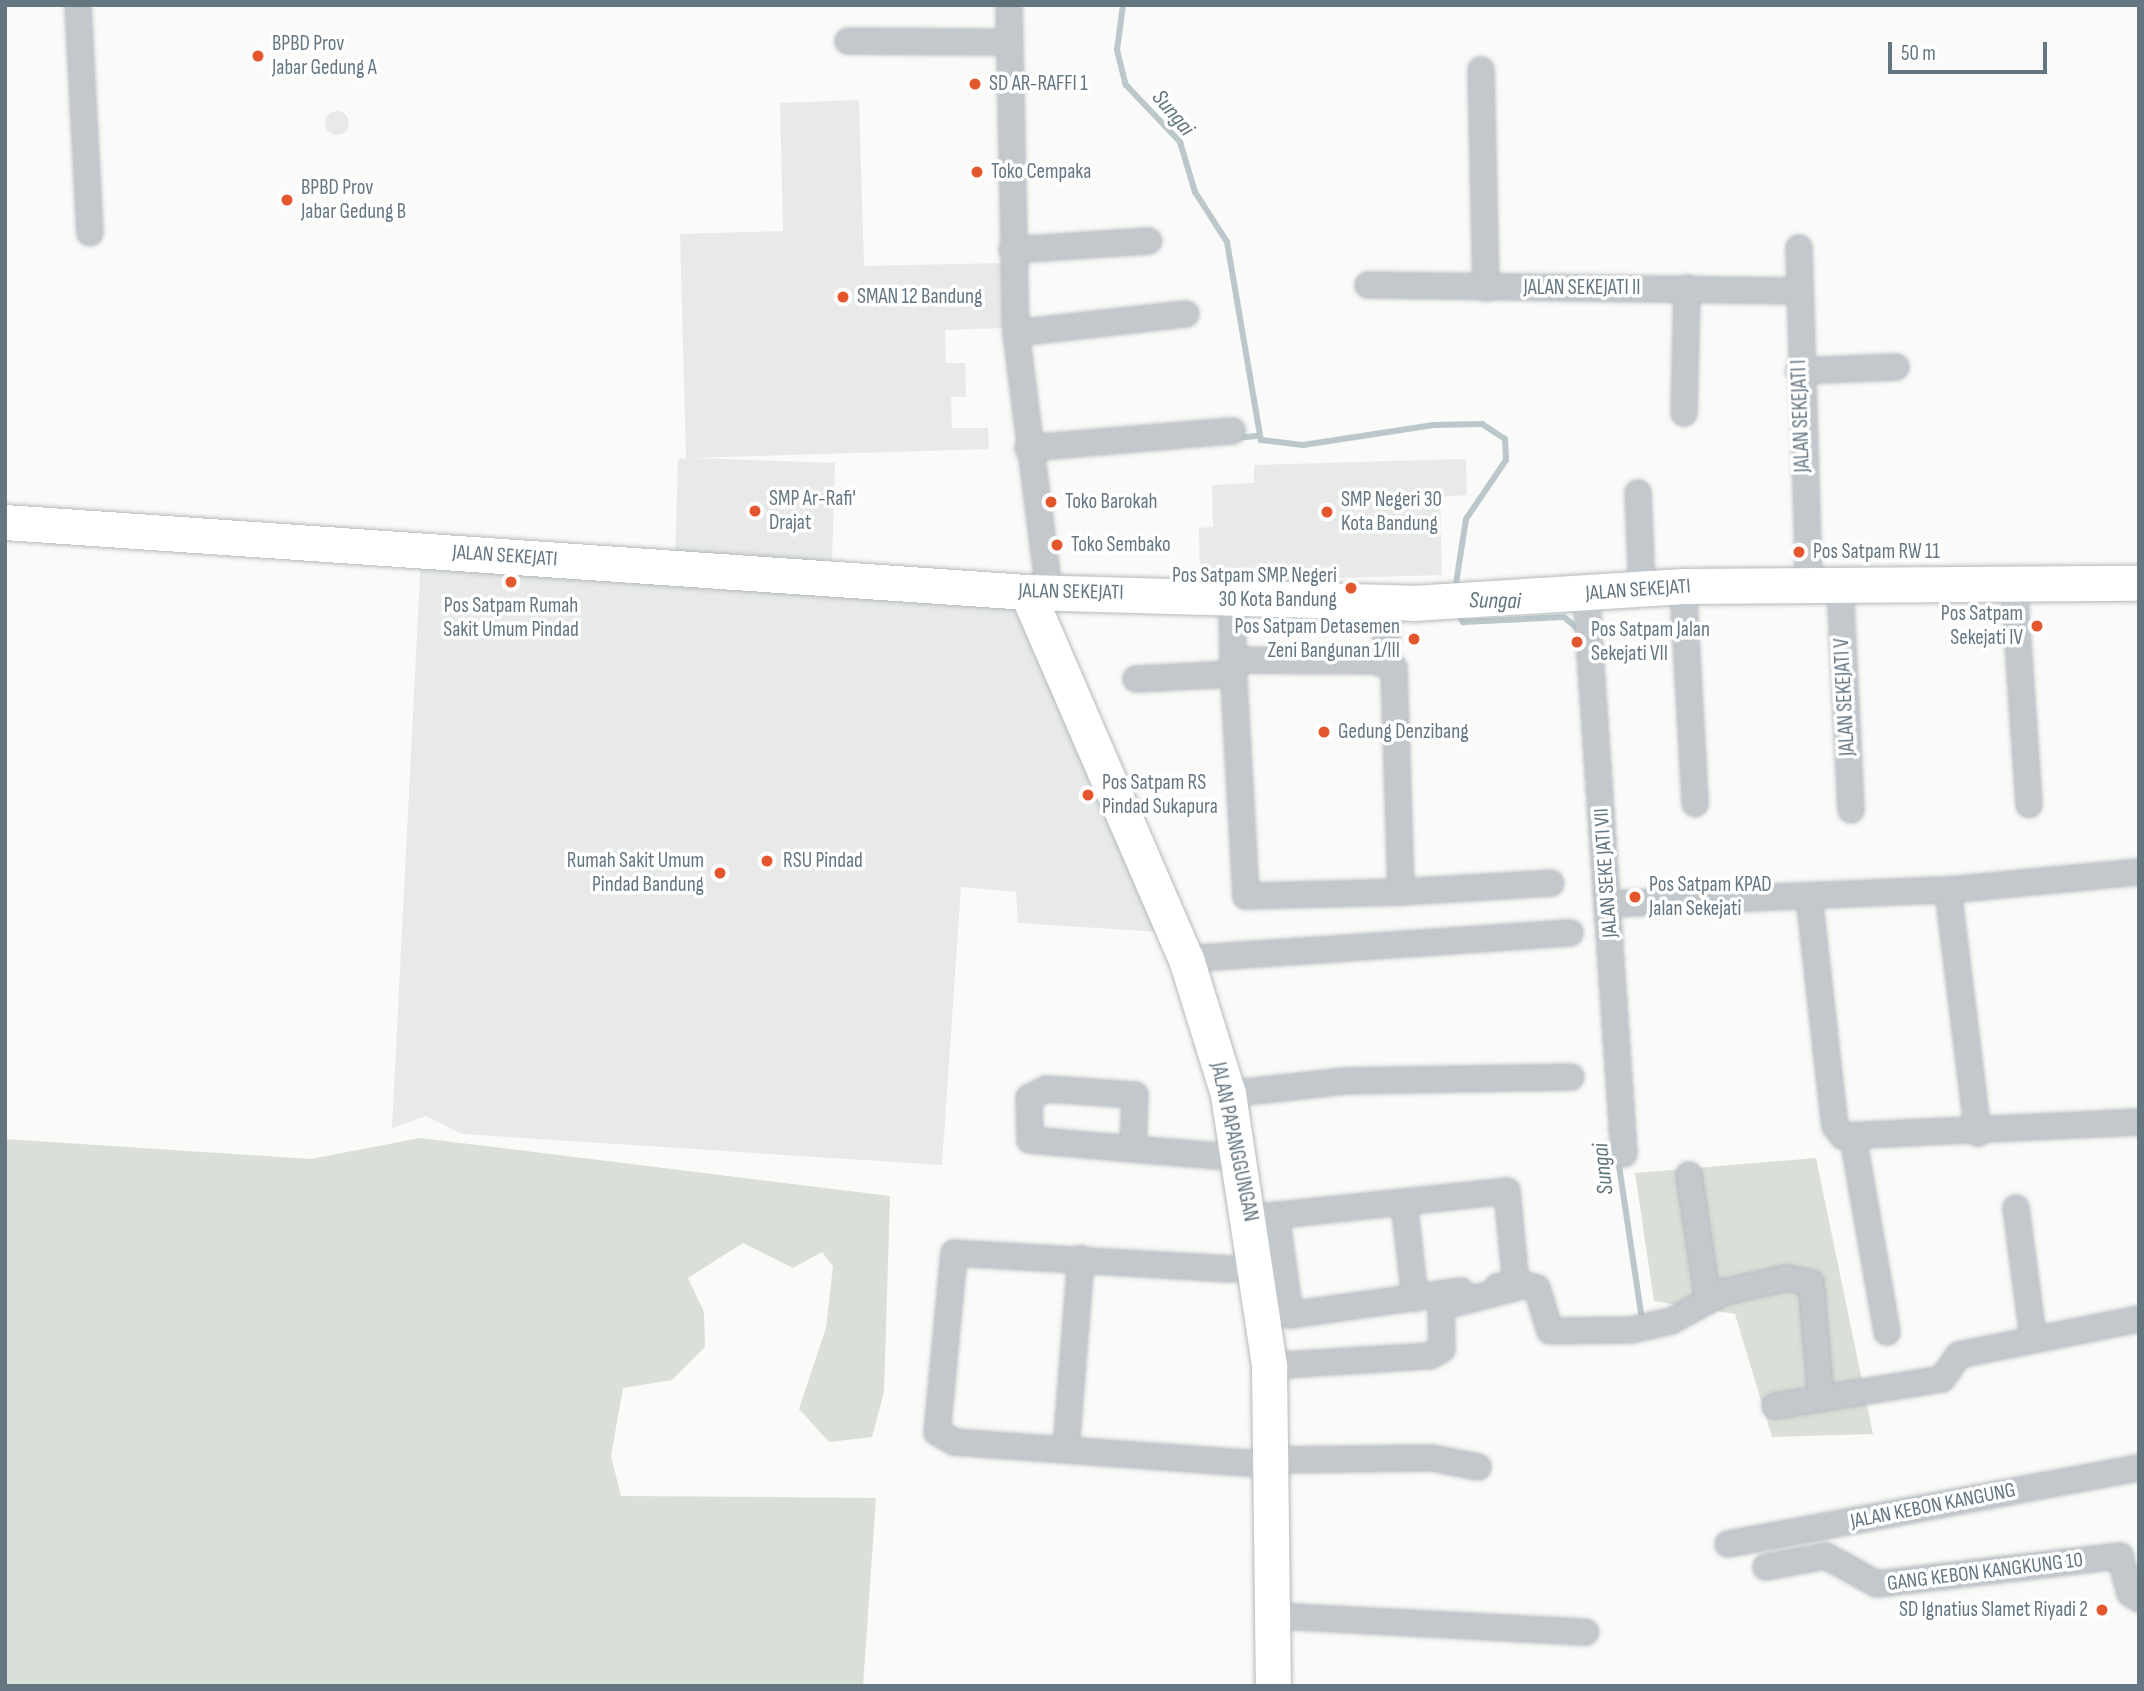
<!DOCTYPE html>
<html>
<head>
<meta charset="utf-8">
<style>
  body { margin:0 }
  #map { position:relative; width:2144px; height:1691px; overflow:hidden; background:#fafaf8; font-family:"Sofia Sans Condensed",sans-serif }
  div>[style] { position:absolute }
  .built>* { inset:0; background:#e8e9e9 }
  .round { border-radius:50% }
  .green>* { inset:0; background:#dadfd7 }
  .stream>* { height:6px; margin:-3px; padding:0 3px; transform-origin:3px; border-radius:3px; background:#bbc7cb }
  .roads { filter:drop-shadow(0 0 2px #b3babf) drop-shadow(0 0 2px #b3babf) }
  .street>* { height:24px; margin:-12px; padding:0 12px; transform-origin:12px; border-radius:12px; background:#c3c8cc }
  .secondary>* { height:35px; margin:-17.5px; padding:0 17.5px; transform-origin:17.5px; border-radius:17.5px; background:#fff }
  .dots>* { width:19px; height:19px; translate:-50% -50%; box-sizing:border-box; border:4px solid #fff; border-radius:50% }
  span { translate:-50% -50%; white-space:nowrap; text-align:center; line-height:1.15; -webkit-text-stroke:7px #fff; paint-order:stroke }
  .poi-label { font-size:21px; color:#657683 }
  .left { translate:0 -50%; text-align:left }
  .right { translate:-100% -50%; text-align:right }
  .street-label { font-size:21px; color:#657683 }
  .water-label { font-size:23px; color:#60757c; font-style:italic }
  .frame { position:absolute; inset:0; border:7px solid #657683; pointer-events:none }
  .scale { position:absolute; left:1888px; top:42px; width:159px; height:32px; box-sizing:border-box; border:4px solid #657683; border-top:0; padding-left:9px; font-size:21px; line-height:24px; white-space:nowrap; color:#657683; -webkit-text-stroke:5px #fff; paint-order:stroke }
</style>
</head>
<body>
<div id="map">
  <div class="built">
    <i style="clip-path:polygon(859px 100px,864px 266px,1004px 263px,1006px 328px,945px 330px,946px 363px,965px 363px,966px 397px,951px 397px,952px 428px,988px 428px,989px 449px,691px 458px,835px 463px,832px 562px,675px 558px,678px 459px,686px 458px,680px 234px,783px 231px,780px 103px)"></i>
    <i class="round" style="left:325px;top:111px;width:24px;height:24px"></i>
    <i style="clip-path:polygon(1466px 459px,1467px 495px,1440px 497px,1442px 575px,1200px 582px,1199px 528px,1213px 527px,1212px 485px,1254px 483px,1254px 465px)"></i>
    <i style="clip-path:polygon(421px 555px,1006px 591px,1160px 932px,1018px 923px,1016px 892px,961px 887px,942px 1165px,462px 1134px,426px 1116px,392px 1128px)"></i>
  </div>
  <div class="green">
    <i style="clip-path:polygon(420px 1138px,890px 1196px,884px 1392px,872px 1437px,829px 1442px,799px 1409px,826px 1328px,833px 1266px,822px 1252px,793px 1268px,743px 1243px,688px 1278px,704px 1312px,705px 1347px,672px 1380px,623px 1388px,611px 1456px,621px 1496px,876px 1498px,863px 1686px,5px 1686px,5px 1139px,311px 1159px)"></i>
    <i style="clip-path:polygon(1816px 1158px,1873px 1434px,1772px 1437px,1735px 1314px,1654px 1301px,1635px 1173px)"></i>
  </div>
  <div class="stream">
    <i style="left:1123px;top:5px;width:45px;rotate:97.6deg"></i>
    <i style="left:1117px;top:50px;width:36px;rotate:76deg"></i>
    <i style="left:1126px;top:85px;width:79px;rotate:46.5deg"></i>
    <i style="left:1180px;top:142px;width:52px;rotate:73.3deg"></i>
    <i style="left:1195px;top:192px;width:59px;rotate:57.4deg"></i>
    <i style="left:1227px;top:242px;width:201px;rotate:80.3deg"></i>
    <i style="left:1261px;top:440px;width:42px;rotate:6.8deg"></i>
    <i style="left:1303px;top:445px;width:132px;rotate:-8.7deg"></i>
    <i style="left:1433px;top:425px;width:49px;rotate:-1.2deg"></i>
    <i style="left:1482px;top:424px;width:27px;rotate:33deg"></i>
    <i style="left:1505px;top:439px;width:21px;rotate:87deg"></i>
    <i style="left:1506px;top:460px;width:71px;rotate:124.1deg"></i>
    <i style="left:1466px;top:519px;width:72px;rotate:98.8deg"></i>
    <i style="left:1235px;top:438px;width:22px;rotate:-5deg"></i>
    <i style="left:1457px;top:612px;width:12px;rotate:59deg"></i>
    <i style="left:1463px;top:622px;width:101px;rotate:-2.8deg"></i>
    <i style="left:1564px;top:617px;width:23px;rotate:41deg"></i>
    <i style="left:1618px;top:1159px;width:163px;rotate:81.5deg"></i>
  </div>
  <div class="roads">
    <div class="street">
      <i style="left:78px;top:5px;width:228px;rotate:87deg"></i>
      <i style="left:1009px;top:5px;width:328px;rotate:88.8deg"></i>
      <i style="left:1016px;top:333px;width:261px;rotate:82.7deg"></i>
      <i style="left:848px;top:41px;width:158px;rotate:0.4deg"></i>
      <i style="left:1481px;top:70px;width:218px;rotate:88.7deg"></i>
      <i style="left:1799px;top:248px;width:337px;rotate:88.3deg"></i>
      <i style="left:1012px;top:250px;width:137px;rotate:-3.8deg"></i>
      <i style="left:1368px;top:285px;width:428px;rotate:0.8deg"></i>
      <i style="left:1016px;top:333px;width:171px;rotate:-6.4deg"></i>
      <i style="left:1799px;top:371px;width:97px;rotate:-2.4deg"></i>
      <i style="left:1684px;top:413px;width:125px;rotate:-88.6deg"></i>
      <i style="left:1028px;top:448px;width:205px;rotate:-4.8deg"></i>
      <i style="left:1638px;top:493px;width:95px;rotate:87.6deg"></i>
      <i style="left:2014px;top:584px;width:221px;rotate:86.1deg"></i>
      <i style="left:1840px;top:585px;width:225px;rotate:87.2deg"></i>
      <i style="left:1683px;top:586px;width:218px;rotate:86.8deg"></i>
      <i style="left:1586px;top:593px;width:562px;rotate:86.12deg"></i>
      <i style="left:1232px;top:595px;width:65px;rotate:89.1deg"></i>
      <i style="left:1386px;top:662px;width:60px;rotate:-89deg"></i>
      <i style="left:1136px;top:679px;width:97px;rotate:-3deg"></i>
      <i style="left:1948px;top:890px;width:245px;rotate:83deg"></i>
      <i style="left:1401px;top:892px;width:155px;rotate:178.5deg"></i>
      <i style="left:1246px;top:896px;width:236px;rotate:-93.2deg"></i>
      <i style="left:1233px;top:660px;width:142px;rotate:0.4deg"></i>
      <i style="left:1375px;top:661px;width:20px;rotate:20deg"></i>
      <i style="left:1394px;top:668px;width:224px;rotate:88.2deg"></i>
      <i style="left:1401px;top:892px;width:150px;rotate:-3.4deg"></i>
      <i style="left:1809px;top:896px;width:231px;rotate:83.6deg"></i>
      <i style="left:1835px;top:1126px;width:13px;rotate:51deg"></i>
      <i style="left:1843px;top:1136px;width:296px;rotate:-2.7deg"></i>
      <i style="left:1609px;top:904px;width:339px;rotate:-2.4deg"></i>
      <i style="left:1948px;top:890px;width:192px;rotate:-5.4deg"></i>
      <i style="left:1186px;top:959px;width:385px;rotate:-3.9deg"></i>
      <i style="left:1228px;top:1094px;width:118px;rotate:-6.3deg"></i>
      <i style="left:1345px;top:1081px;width:226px;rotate:-1deg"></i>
      <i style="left:1853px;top:1137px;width:198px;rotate:80.1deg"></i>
      <i style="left:1133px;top:1149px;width:54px;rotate:-87.9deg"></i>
      <i style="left:1135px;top:1095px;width:89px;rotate:-176.1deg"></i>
      <i style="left:1046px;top:1089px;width:19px;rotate:152deg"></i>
      <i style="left:1029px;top:1098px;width:42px;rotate:88.6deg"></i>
      <i style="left:1030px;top:1140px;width:103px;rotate:5deg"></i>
      <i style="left:1133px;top:1149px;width:84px;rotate:4.8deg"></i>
      <i style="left:1689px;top:1175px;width:127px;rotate:81.4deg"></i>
      <i style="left:1404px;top:1202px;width:97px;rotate:83.5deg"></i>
      <i style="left:2016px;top:1208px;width:130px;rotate:82.5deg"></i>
      <i style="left:1276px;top:1215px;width:101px;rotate:82deg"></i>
      <i style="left:1290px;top:1315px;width:173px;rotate:-8deg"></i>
      <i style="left:1251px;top:1218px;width:257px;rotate:-6deg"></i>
      <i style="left:1507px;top:1191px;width:93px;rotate:84.5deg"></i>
      <i style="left:1516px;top:1284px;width:19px;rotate:171deg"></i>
      <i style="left:1231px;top:1269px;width:277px;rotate:-176.7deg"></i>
      <i style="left:954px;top:1253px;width:180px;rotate:95.4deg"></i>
      <i style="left:937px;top:1432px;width:20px;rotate:30deg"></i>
      <i style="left:954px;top:1442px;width:322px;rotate:4.1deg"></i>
      <i style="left:1269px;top:1366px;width:161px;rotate:-3.6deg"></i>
      <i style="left:1430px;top:1356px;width:14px;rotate:-30deg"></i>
      <i style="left:1442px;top:1349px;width:42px;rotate:-91.4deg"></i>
      <i style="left:1441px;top:1307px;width:88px;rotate:-14.5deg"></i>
      <i style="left:1526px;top:1285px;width:11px;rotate:15deg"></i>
      <i style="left:1537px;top:1288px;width:45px;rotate:73.2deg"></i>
      <i style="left:1550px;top:1331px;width:81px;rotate:-0.7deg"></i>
      <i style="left:1631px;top:1330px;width:41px;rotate:-12.7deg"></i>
      <i style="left:1671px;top:1321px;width:60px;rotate:-28.7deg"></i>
      <i style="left:1724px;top:1292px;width:64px;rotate:-12.7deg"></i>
      <i style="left:1786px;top:1278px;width:25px;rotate:11deg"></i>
      <i style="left:1811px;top:1283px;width:114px;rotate:85deg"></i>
      <i style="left:1775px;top:1406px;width:169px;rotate:-9.2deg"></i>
      <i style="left:1942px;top:1379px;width:29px;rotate:-55deg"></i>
      <i style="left:1959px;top:1355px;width:184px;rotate:-11.3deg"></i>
      <i style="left:1066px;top:1449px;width:191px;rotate:-85.5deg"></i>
      <i style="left:1275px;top:1460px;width:157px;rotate:-0.7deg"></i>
      <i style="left:1432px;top:1458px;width:47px;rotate:11.1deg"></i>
      <i style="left:1728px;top:1544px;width:418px;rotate:-10.5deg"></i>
      <i style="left:1766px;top:1567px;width:61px;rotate:-10.4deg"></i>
      <i style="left:1826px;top:1556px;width:58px;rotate:28.8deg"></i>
      <i style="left:1877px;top:1584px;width:245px;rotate:-6.6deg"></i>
      <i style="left:2120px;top:1556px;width:38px;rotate:75deg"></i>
      <i style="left:2130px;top:1593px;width:11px;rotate:34deg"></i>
      <i style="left:1276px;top:1616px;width:310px;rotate:3deg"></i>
    </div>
    <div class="secondary">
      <i style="left:5px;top:522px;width:1024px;rotate:3.92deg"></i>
      <i style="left:1027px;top:592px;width:386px;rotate:1.6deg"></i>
      <i style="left:1413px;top:603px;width:271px;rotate:-3.6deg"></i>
      <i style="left:1683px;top:586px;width:456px;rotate:-0.4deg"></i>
      <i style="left:1027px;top:592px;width:400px;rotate:66.6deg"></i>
      <i style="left:1186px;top:959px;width:141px;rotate:72.7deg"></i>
      <i style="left:1228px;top:1094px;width:275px;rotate:81.4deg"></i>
      <i style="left:1269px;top:1366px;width:320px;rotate:89.3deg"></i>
    </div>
  </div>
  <div class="dots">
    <i style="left:258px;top:56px;background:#e4572e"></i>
    <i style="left:975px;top:84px;background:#e4572e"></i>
    <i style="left:977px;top:172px;background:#e4572e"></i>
    <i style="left:287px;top:200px;background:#e4572e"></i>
    <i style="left:843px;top:297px;background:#e4572e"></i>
    <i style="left:1051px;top:502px;background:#e4572e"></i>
    <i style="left:755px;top:511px;background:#e4572e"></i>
    <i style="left:1327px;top:512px;background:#e4572e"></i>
    <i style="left:1057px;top:545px;background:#e4572e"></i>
    <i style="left:1799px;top:552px;background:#e4572e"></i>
    <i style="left:511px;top:582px;background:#e4572e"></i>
    <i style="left:1351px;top:588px;background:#e4572e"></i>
    <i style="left:2037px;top:626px;background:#e4572e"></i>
    <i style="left:1414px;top:639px;background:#e4572e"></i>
    <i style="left:1577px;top:642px;background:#e4572e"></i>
    <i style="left:1324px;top:732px;background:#e4572e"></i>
    <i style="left:1088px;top:795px;background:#e4572e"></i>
    <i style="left:767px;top:861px;background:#e4572e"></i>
    <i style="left:720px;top:873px;background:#e4572e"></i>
    <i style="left:1635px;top:897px;background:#e4572e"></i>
    <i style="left:2102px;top:1610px;background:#e4572e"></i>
  </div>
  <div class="poi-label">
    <span class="left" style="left:272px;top:56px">BPBD Prov<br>Jabar Gedung A</span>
    <span class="left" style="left:989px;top:84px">SD AR-RAFFI 1</span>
    <span class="left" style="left:991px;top:172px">Toko Cempaka</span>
    <span class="left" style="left:301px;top:200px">BPBD Prov<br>Jabar Gedung B</span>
    <span class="left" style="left:857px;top:297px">SMAN 12 Bandung</span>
    <span class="left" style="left:769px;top:511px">SMP Ar-Rafi'<br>Drajat</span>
    <span class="left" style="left:1341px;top:512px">SMP Negeri 30<br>Kota Bandung</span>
    <span class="left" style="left:1065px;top:502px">Toko Barokah</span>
    <span class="left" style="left:1071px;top:545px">Toko Sembako</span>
    <span class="left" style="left:1813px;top:552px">Pos Satpam RW 11</span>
    <span class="right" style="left:1337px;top:588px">Pos Satpam SMP Negeri<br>30 Kota Bandung</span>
    <span style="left:511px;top:618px">Pos Satpam Rumah<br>Sakit Umum Pindad</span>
    <span class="right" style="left:2023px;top:626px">Pos Satpam<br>Sekejati IV</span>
    <span class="right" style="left:1400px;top:639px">Pos Satpam Detasemen<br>Zeni Bangunan 1/III</span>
    <span class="left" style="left:1591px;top:642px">Pos Satpam Jalan<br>Sekejati VII</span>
    <span class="left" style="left:1338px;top:732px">Gedung Denzibang</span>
    <span class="left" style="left:1102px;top:795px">Pos Satpam RS<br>Pindad Sukapura</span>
    <span class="right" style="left:704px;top:873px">Rumah Sakit Umum<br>Pindad Bandung</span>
    <span class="left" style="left:783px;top:861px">RSU Pindad</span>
    <span class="left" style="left:1649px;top:897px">Pos Satpam KPAD<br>Jalan Sekejati</span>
    <span class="right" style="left:2088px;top:1610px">SD Ignatius Slamet Riyadi 2</span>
  </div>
  <div class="street-label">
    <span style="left:1582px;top:288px">JALAN SEKEJATI II</span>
    <span style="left:1801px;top:416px;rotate:-92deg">JALAN SEKEJATI I</span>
    <span style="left:505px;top:556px;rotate:4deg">JALAN SEKEJATI</span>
    <span style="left:1638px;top:590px;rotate:-4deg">JALAN SEKEJATI</span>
    <span style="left:1071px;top:592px;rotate:1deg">JALAN SEKEJATI</span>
    <span style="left:1845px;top:697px;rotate:-93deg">JALAN SEKEJATI V</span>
    <span style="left:1606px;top:873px;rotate:-94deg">JALAN SEKE JATI VII</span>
    <span style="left:1234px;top:1142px;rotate:78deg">JALAN PAPANGGUNGAN</span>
    <span style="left:1933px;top:1506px;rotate:-11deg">JALAN KEBON KANGUNG</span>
    <span style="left:1985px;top:1572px;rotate:-7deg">GANG KEBON KANGKUNG 10</span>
  </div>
  <div class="water-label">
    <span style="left:1173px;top:113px;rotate:50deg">Sungai</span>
    <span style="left:1495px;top:601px;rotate:1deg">Sungai</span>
    <span style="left:1603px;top:1169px;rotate:-96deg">Sungai</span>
  </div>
  <div class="frame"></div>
  <div class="scale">50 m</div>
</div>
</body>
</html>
